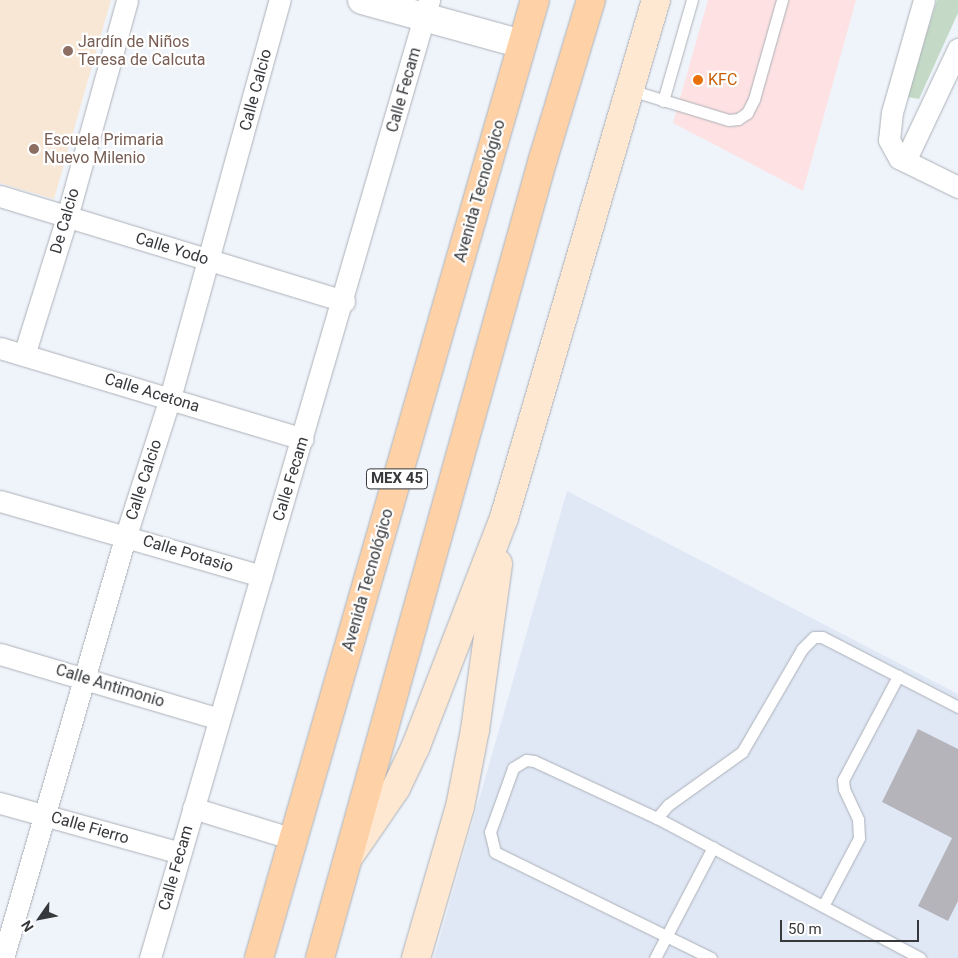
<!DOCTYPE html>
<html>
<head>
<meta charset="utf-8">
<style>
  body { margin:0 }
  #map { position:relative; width:958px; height:958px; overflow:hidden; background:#eff4fb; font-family:Roboto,sans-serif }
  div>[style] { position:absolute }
  .commercial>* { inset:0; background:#fee2e3 }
  .built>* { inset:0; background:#e0e8f6 }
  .education>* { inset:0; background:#f8e7d5 }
  .green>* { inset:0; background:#c4dac7 }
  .building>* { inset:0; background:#b6b4bb }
  .roads { filter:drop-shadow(0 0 1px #acb0b7) drop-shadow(0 0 1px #acb0b7) }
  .service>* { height:11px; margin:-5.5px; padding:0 5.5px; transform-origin:5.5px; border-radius:5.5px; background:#fff }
  .minor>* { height:21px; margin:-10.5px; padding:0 10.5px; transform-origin:10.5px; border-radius:10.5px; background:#fff }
  .tertiary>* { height:28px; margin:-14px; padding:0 14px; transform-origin:14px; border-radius:14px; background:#fff }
  .secondary>* { height:28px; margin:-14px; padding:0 14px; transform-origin:14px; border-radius:14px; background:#fee8d2 }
  .primary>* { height:28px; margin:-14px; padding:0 14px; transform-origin:14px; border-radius:14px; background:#fed1a6 }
  .dots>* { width:14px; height:14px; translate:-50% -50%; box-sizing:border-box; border:2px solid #fff; border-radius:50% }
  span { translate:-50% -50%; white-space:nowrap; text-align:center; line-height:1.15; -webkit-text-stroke:4.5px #fff; paint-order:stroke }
  .shield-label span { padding:1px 4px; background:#fff; border:1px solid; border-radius:4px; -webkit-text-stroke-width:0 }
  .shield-label { font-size:15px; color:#36383b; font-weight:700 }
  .education-label { font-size:16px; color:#785e54 }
  .left { translate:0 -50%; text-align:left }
  .food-label { font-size:16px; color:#c56008 }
  .street-label { font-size:16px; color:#36383b }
  .north { position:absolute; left:15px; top:893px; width:50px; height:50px; -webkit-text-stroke:4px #fff; paint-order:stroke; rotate:237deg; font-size:14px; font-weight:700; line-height:20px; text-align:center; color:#36383b }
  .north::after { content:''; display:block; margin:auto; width:18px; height:22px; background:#36383b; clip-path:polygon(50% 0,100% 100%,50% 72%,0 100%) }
  .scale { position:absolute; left:780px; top:920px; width:139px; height:22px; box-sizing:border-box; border:2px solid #36383b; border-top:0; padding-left:6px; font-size:15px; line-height:18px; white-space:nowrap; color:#36383b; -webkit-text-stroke:4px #fff; paint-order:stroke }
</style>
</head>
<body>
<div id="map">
  <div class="commercial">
    <i style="clip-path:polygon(708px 0,856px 0,803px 191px,673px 123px)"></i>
  </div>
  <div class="built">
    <i style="clip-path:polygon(567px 491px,958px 694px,958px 958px,434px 958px)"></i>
  </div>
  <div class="education">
    <i style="clip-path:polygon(0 0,111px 0,54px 199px,0 183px)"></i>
  </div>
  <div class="green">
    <i style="clip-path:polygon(937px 0,958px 0,958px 13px,919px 99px,907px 97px)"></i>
  </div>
  <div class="building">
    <i style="clip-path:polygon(918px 729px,958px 749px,958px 901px,948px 921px,918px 906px,952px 838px,882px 802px)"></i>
  </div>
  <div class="roads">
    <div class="service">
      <i style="left:630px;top:90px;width:103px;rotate:16.9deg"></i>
      <i style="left:729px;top:120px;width:9px;rotate:-6deg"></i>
      <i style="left:738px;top:119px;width:11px;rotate:-34deg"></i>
      <i style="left:747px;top:113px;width:16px;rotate:-63deg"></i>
      <i style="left:754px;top:99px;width:103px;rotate:-74.2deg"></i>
      <i style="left:663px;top:101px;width:105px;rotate:-74deg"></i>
      <i style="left:657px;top:818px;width:17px;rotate:-50deg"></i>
      <i style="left:668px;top:805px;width:91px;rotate:-35.6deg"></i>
      <i style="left:742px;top:752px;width:119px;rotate:-59.8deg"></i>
      <i style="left:802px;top:649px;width:17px;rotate:-45deg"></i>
      <i style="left:814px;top:637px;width:8px"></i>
      <i style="left:822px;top:637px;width:85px;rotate:27.2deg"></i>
      <i style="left:823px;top:906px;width:77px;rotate:-62.1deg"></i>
      <i style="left:859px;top:838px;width:19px;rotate:-93deg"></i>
      <i style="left:858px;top:819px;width:33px;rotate:-115deg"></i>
      <i style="left:844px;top:789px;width:9px;rotate:-96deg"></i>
      <i style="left:843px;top:780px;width:118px;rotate:-62.1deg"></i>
      <i style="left:898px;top:676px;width:68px;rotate:27.3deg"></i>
      <i style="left:655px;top:958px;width:125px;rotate:-62.4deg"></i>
      <i style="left:711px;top:958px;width:241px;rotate:-153.9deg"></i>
      <i style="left:495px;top:852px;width:21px;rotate:-104deg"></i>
      <i style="left:490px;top:832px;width:68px;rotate:-70.2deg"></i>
      <i style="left:513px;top:768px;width:15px;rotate:-32deg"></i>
      <i style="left:526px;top:760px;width:8px;rotate:7deg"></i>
      <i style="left:534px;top:761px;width:136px;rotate:24.9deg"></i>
      <i style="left:657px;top:818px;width:298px;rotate:28deg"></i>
    </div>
    <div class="minor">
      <i style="left:924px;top:0;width:116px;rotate:105.9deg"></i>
      <i style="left:892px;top:112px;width:28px;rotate:96deg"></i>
      <i style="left:889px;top:140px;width:21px;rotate:61deg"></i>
      <i style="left:899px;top:158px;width:66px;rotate:26.2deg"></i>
      <i style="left:905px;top:161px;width:124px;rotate:-64.7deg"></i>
      <i style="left:0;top:196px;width:360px;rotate:17deg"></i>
      <i style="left:0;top:348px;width:316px;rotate:16.7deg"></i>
      <i style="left:24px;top:355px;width:145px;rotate:-72.7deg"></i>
      <i style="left:67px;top:217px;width:225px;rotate:-74.5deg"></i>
      <i style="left:0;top:501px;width:272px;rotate:16deg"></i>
      <i style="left:0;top:654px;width:228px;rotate:16.5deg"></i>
      <i style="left:0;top:803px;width:187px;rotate:15.5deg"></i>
      <i style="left:193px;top:808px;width:105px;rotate:17.2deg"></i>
      <i style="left:3px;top:958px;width:441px;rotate:-73.8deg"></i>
      <i style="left:126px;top:535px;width:144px;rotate:-72.2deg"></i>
      <i style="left:170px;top:398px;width:413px;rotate:-74.6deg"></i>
      <i style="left:150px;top:958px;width:998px;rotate:-73.76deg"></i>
    </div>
    <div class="tertiary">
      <i style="left:362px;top:0;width:166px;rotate:15.4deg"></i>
    </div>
    <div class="secondary">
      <i style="left:350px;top:855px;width:81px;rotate:-55.5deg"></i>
      <i style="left:396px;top:788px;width:47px;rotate:-64.5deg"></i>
      <i style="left:416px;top:746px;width:244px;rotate:-68.9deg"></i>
      <i style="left:504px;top:518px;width:540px;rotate:-73.65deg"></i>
      <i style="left:416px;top:958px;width:157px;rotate:-73.8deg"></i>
      <i style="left:460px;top:807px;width:78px;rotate:-79deg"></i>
      <i style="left:475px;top:730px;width:168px;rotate:-82.1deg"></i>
    </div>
    <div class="primary">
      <i style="left:259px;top:958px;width:997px;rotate:-73.93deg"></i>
      <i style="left:320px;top:958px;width:830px;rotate:-74.41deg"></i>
      <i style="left:543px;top:159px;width:166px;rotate:-73.2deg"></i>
    </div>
  </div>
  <div class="dots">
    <i style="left:68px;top:51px;background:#8d6e63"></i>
    <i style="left:698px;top:80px;background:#e8710a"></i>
    <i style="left:34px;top:149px;background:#8d6e63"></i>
  </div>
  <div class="shield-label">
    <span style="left:397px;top:479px">MEX 45</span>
  </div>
  <div class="education-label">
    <span class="left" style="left:78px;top:51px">Jardín de Niños<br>Teresa de Calcuta</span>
    <span class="left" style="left:44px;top:149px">Escuela Primaria<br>Nuevo Milenio</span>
  </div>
  <div class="food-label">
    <span class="left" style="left:708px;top:80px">KFC</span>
  </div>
  <div class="street-label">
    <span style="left:256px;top:90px;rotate:-75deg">Calle Calcio</span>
    <span style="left:404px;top:90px;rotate:-74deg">Calle Fecam</span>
    <span style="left:480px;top:191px;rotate:-74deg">Avenida Tecnológico</span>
    <span style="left:65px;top:221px;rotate:-74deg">De Calcio</span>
    <span style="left:172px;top:249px;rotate:17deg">Calle Yodo</span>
    <span style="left:152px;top:393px;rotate:17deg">Calle Acetona</span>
    <span style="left:291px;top:479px;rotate:-73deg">Calle Fecam</span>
    <span style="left:144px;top:480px;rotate:-72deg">Calle Calcio</span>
    <span style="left:188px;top:554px;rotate:17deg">Calle Potasio</span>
    <span style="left:368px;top:580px;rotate:-74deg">Avenida Tecnológico</span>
    <span style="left:110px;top:686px;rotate:17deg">Calle Antimonio</span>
    <span style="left:90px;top:828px;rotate:16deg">Calle Fierro</span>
    <span style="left:176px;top:868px;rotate:-74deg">Calle Fecam</span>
  </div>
  <div class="north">N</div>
  <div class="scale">50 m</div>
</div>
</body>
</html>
